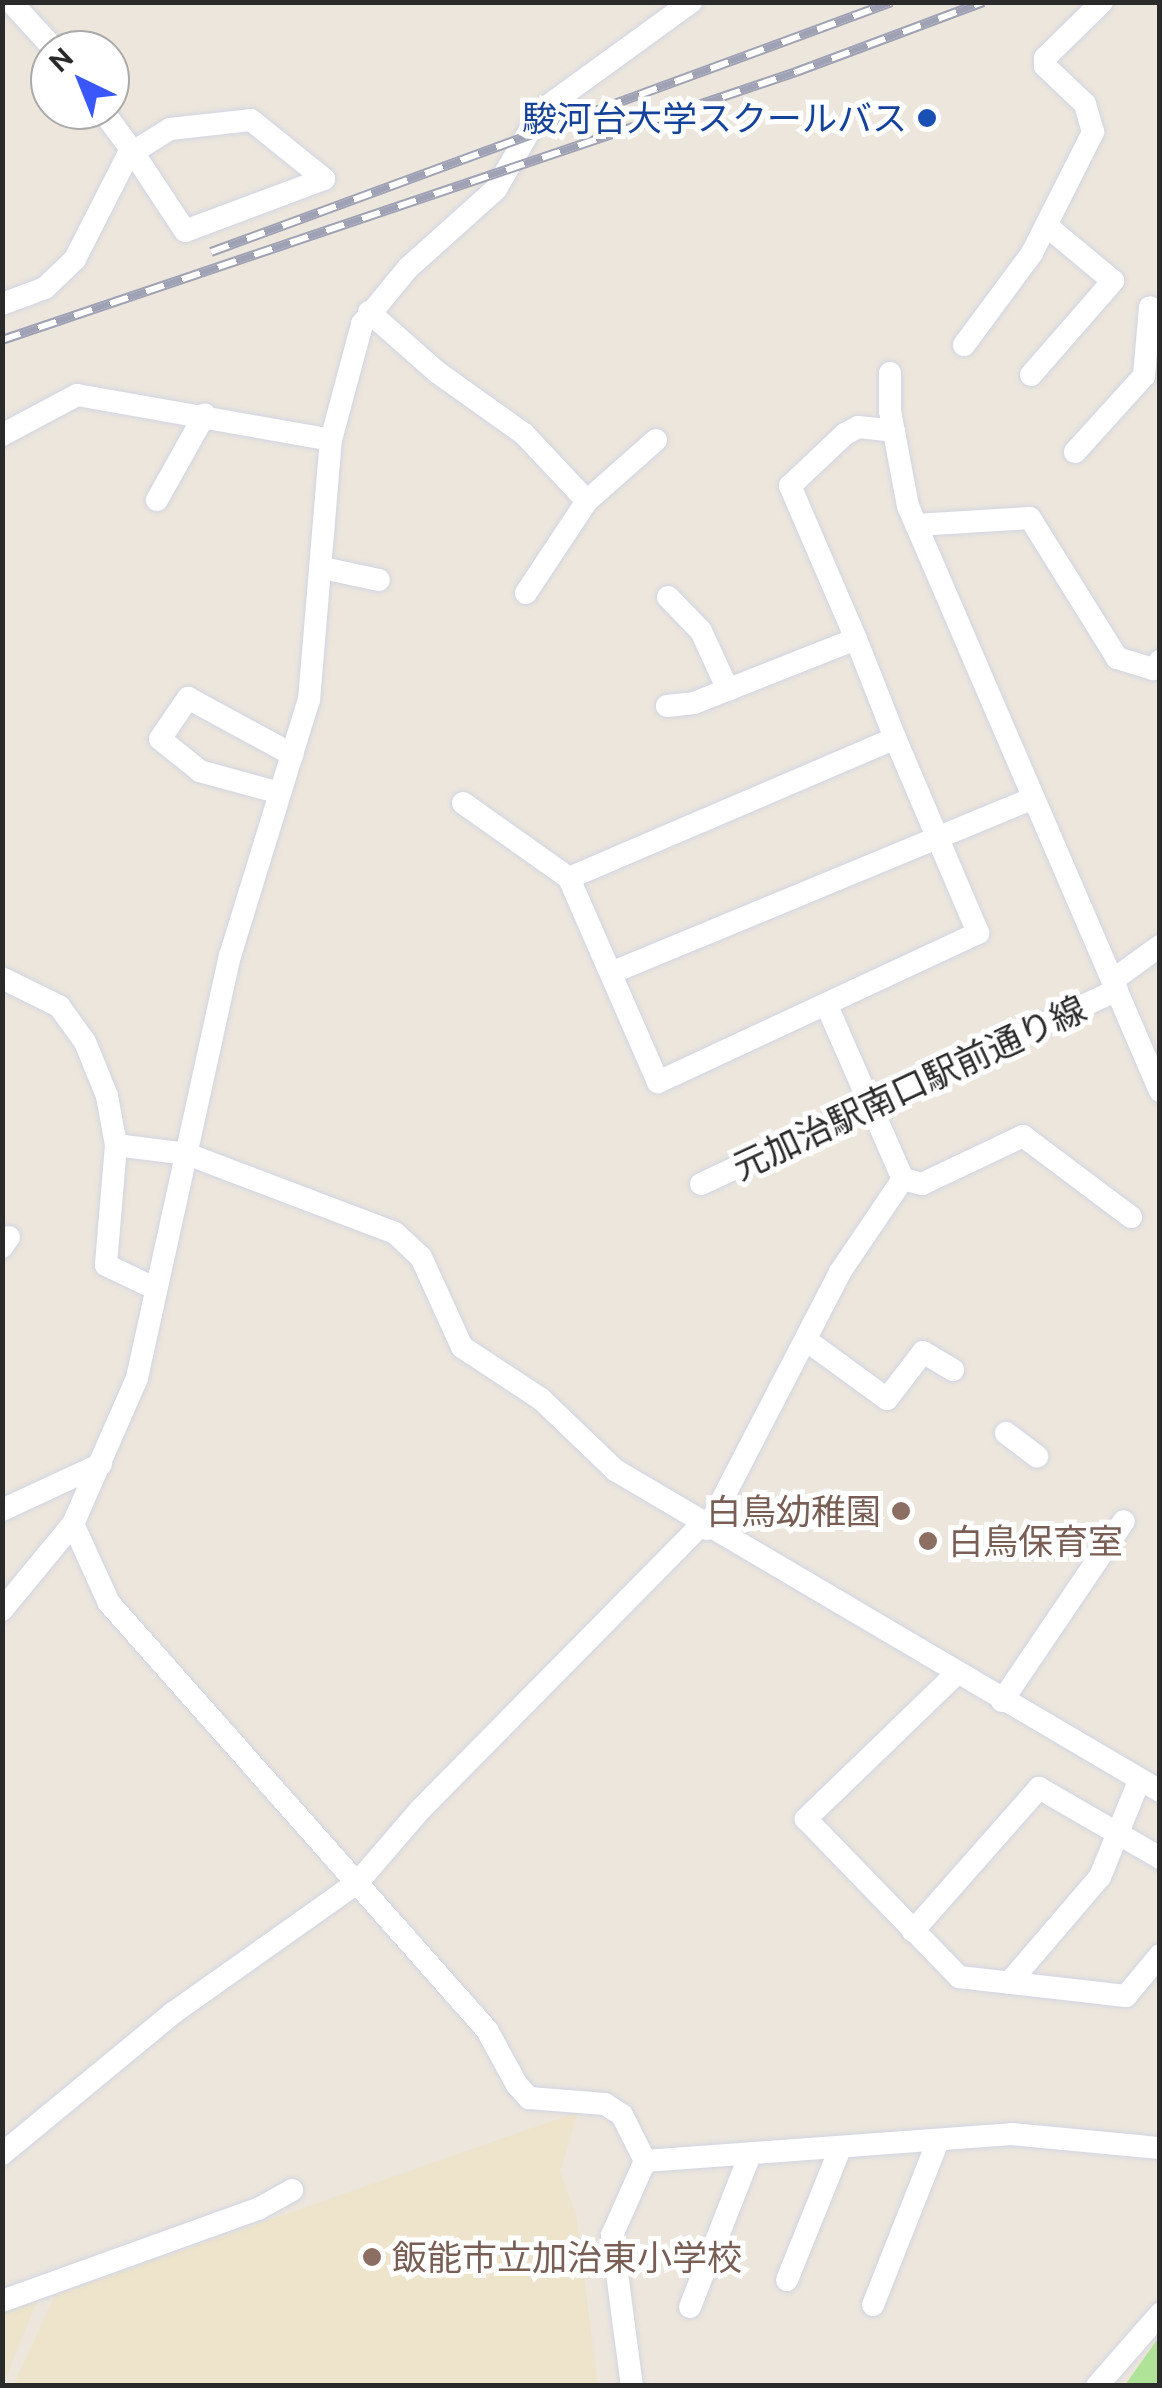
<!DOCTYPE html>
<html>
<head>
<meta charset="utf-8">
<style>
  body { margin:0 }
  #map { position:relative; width:1162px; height:2388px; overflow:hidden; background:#ece6dc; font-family:Ubuntu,"Noto Sans JP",sans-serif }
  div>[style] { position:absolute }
  .education>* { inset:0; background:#eee4cb }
  .green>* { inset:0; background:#afe498 }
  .roads { filter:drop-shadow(0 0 2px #d1d4e3) drop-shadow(0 0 2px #d1d4e3) }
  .minor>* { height:22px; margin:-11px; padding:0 11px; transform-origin:11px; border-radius:11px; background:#fff }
  .rail>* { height:10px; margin-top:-5px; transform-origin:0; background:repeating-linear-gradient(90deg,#fff 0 19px,#9fa1b5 0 38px); box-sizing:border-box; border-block:2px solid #9fa1b5 }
  .dots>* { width:28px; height:28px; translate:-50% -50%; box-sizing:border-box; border:5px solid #fff; border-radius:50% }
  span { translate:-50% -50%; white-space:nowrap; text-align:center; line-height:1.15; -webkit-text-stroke:10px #fff; paint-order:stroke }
  .transit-label { font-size:35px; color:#164399 }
  .right { translate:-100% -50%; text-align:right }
  .street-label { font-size:35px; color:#2a2a2a }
  .education-label { font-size:35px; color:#785e54 }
  .left { translate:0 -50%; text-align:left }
  .frame { position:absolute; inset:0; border:5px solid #2a2a2a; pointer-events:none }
  .north { position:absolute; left:30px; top:30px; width:100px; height:100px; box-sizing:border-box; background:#fff; border:2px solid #aaa; border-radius:50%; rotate:317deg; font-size:28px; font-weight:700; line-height:40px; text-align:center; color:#2a2a2a }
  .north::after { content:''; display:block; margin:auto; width:35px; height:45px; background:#3a57fb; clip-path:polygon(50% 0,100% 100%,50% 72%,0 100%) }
</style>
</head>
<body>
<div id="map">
  <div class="education">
    <i style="clip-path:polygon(578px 2112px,560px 2171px,576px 2214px,598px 2385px,13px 2386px,55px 2295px)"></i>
    <i style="clip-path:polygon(41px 2291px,3px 2385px,3px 2386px,3px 2305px)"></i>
  </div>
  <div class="green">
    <i style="clip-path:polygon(1159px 2337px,1159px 2385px,1125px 2385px)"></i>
  </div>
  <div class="roads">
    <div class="minor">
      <i style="left:11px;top:2px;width:65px;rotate:47.5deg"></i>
      <i style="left:2px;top:304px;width:46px;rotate:-20.4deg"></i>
      <i style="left:45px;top:288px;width:42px;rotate:-44deg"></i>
      <i style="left:75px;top:259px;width:114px;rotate:-63deg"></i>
      <i style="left:127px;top:157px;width:8px;rotate:-40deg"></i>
      <i style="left:133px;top:152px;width:44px;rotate:-31.9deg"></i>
      <i style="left:170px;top:129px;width:81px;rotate:-6.3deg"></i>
      <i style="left:251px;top:120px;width:94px;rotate:38.9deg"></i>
      <i style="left:324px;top:179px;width:148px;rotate:159.5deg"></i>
      <i style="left:185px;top:231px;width:95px;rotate:-123.4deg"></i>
      <i style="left:133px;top:152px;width:52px;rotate:-126.4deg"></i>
      <i style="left:369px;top:312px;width:91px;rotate:41.4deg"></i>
      <i style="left:437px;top:372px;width:107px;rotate:35.5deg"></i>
      <i style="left:524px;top:434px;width:92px;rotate:46.8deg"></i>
      <i style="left:964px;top:345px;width:114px;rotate:-53.5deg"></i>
      <i style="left:1032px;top:253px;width:136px;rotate:-63.2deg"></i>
      <i style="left:1093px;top:132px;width:29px;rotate:-106deg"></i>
      <i style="left:1085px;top:104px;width:55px;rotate:-136.5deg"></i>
      <i style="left:1045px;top:66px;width:8px;rotate:-90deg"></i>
      <i style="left:1045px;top:58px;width:80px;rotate:-44.5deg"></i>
      <i style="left:890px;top:373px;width:38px;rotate:90deg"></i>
      <i style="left:890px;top:411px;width:97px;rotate:79.3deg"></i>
      <i style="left:908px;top:506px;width:637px;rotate:66.7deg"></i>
      <i style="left:1031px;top:375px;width:125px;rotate:-48.9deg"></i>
      <i style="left:1113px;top:281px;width:86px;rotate:-140.2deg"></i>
      <i style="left:2px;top:435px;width:85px;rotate:-28.1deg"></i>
      <i style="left:77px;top:395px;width:258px;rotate:10deg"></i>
      <i style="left:1075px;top:452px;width:103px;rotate:-47.8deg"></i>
      <i style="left:1144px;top:376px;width:69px;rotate:-85deg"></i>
      <i style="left:157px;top:500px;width:98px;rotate:-60.8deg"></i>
      <i style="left:916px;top:525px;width:114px;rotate:-3.5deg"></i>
      <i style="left:1030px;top:518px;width:165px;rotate:58.1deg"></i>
      <i style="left:1117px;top:658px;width:38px;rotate:17deg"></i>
      <i style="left:1153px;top:669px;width:11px;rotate:-49deg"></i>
      <i style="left:323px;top:568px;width:57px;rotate:12.1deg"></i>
      <i style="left:526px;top:593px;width:110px;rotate:-56.5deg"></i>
      <i style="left:587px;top:501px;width:92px;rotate:-41.5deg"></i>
      <i style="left:668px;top:597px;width:47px;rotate:45.9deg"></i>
      <i style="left:701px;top:631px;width:65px;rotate:65.4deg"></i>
      <i style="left:856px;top:639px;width:167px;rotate:-113.3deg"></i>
      <i style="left:790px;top:486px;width:76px;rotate:-43.4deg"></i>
      <i style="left:845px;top:434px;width:15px;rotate:-28deg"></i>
      <i style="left:858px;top:427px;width:36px;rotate:6deg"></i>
      <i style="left:667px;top:706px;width:27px;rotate:-6deg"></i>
      <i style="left:694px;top:703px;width:174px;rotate:-21.6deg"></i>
      <i style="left:856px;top:639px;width:106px;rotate:68.5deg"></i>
      <i style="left:895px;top:738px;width:212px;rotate:66.9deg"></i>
      <i style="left:978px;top:933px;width:353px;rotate:155deg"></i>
      <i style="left:658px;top:1082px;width:223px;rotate:-113.6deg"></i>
      <i style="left:569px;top:878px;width:355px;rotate:-23.2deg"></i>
      <i style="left:276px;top:792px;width:79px;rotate:-164.6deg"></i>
      <i style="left:200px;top:771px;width:51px;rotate:-141.3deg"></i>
      <i style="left:160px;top:739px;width:50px;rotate:-55.7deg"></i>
      <i style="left:188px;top:698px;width:119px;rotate:28.5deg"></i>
      <i style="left:463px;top:803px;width:130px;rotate:35.3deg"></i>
      <i style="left:611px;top:973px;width:457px;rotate:-22.5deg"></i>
      <i style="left:2px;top:978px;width:64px;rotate:26.2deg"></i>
      <i style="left:59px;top:1006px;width:44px;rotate:54.2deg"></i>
      <i style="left:85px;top:1042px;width:58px;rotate:67.8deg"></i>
      <i style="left:107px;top:1096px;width:50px;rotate:79.6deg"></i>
      <i style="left:116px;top:1145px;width:120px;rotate:94.8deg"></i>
      <i style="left:106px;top:1265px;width:53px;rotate:25.6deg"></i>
      <i style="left:1113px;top:980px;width:58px;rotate:-35.9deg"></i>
      <i style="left:827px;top:1006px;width:189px;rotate:66.3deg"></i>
      <i style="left:903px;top:1179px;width:20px;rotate:15deg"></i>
      <i style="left:922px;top:1184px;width:112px;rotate:-25.4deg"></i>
      <i style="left:1023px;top:1136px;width:135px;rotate:36.9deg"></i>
      <i style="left:116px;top:1145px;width:72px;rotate:7.2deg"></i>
      <i style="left:187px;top:1154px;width:222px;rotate:20.8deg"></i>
      <i style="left:395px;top:1233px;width:35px;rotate:43deg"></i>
      <i style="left:421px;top:1257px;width:99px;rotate:65.5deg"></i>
      <i style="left:462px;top:1347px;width:95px;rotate:33.4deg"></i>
      <i style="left:541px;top:1399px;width:103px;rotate:43.8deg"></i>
      <i style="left:615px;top:1470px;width:633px;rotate:30.5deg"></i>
      <i style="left:701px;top:1184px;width:459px;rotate:-25deg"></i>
      <i style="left:2px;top:1247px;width:12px;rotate:-55deg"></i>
      <i style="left:806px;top:1340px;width:100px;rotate:36.1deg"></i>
      <i style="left:887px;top:1399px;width:59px;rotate:-52.5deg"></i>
      <i style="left:923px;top:1352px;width:35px;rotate:31deg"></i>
      <i style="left:1006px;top:1433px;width:39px;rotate:37deg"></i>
      <i style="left:2px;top:1510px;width:109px;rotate:-24.9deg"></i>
      <i style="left:73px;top:1524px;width:87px;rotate:65.5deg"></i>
      <i style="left:109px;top:1603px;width:570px;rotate:48.48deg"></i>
      <i style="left:487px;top:2030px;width:63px;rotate:61.4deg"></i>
      <i style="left:517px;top:2085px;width:18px;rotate:47deg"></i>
      <i style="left:529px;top:2098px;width:76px;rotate:4.5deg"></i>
      <i style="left:605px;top:2104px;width:20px;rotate:33deg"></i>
      <i style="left:622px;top:2115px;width:51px;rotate:63.4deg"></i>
      <i style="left:645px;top:2161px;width:81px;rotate:114deg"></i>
      <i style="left:612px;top:2235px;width:152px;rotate:82.5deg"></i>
      <i style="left:707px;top:1529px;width:289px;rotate:-62.6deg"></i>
      <i style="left:840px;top:1272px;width:112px;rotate:-55.9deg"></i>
      <i style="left:2px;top:1610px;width:112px;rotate:-50.5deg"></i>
      <i style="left:73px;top:1524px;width:159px;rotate:-66.3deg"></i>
      <i style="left:137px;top:1378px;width:432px;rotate:-77.6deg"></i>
      <i style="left:230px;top:956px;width:268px;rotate:-72.9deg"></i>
      <i style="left:309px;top:700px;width:261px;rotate:-85.2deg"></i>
      <i style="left:331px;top:440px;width:120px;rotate:-75deg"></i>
      <i style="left:362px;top:324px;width:72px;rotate:-50.6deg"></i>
      <i style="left:408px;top:268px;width:118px;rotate:-41.9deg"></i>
      <i style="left:496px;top:189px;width:90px;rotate:-60deg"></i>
      <i style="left:541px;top:111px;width:185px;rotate:-36deg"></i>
      <i style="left:956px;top:1674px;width:209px;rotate:136deg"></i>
      <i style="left:806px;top:1819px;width:220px;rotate:45.9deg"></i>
      <i style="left:959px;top:1977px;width:168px;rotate:6.5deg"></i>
      <i style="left:1126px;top:1996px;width:53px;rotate:-50.3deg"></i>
      <i style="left:1002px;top:1701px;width:217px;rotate:-55.9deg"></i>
      <i style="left:913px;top:1931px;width:191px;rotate:-48.6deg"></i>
      <i style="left:1039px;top:1788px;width:140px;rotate:30deg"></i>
      <i style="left:1009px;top:1983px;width:140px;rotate:-49.4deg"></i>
      <i style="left:1100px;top:1877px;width:104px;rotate:-67.9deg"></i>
      <i style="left:2px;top:2154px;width:222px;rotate:-39.5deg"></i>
      <i style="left:173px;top:2013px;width:227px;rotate:-35.3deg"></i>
      <i style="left:358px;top:1882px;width:95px;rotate:-49.3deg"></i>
      <i style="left:420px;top:1810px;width:400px;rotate:-45.4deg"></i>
      <i style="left:645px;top:2161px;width:367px;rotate:-4.2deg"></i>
      <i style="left:1011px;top:2134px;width:150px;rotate:5.4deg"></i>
      <i style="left:787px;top:2280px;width:141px;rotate:-68deg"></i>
      <i style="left:2px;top:2301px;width:272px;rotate:-19.8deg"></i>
      <i style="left:258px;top:2209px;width:39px;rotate:-29deg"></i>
      <i style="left:873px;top:2305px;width:176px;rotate:-68.4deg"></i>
      <i style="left:690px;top:2307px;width:163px;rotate:-68.5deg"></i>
      <i style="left:1097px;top:2386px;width:96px;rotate:-48.8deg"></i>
    </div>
  </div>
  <div class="rail">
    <i style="left:211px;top:252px;width:725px;rotate:-20.16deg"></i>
    <i style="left:2px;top:340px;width:838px;rotate:-18.65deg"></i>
    <i style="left:796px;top:72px;width:200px;rotate:-20.5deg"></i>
  </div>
  <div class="dots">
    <i style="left:927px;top:118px;background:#1a4fb4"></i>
    <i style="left:901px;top:1511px;background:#8d6e63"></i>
    <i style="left:928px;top:1541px;background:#8d6e63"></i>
    <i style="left:372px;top:2257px;background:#8d6e63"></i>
  </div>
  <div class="transit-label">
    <span class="right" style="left:907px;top:118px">駿河台大学スクールバス</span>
  </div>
  <div class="street-label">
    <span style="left:909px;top:1087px;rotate:-25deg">元加治駅南口駅前通り線</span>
  </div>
  <div class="education-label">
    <span class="right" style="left:881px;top:1511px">白鳥幼稚園</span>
    <span class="left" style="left:948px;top:1541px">白鳥保育室</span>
    <span class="left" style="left:392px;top:2257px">飯能市立加治東小学校</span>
  </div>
  <div class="frame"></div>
  <div class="north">N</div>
</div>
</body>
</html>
